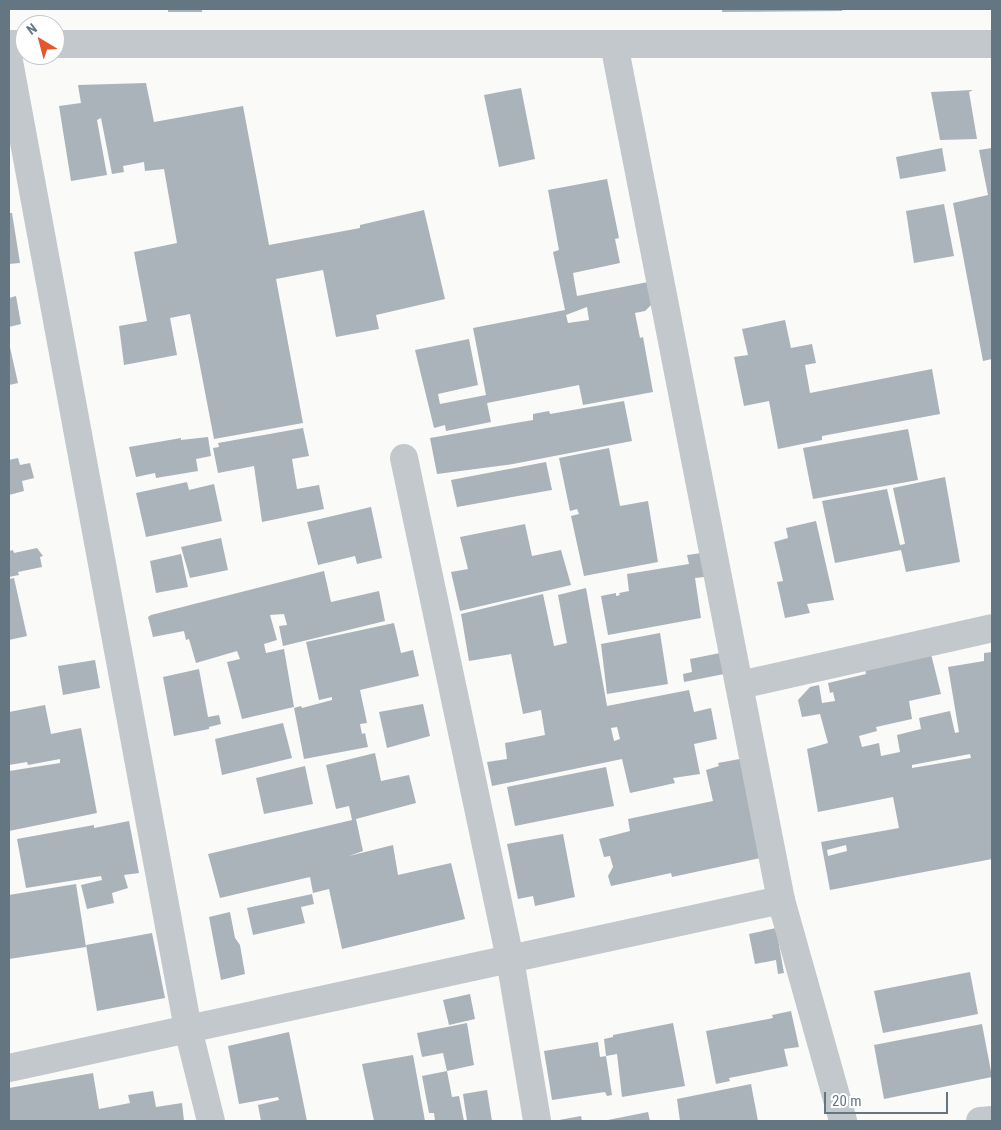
<!DOCTYPE html>
<html>
<head>
<meta charset="utf-8">
<style>
  body { margin:0 }
  #map { position:relative; width:1001px; height:1130px; overflow:hidden; background:#fafaf8; font-family:"Roboto Condensed",sans-serif }
  div>[style] { position:absolute }
  .building>* { inset:0; background:#aab3b9 }
  .minor>* { height:28px; margin:-14px; padding:0 14px; transform-origin:14px; border-radius:14px; background:#c3c8cc }
  span { translate:-50% -50%; white-space:nowrap; text-align:center; line-height:1.15; -webkit-text-stroke:5px #fff; paint-order:stroke }
  .frame { position:absolute; inset:0; border:10px solid #657683; pointer-events:none }
  .north { position:absolute; left:15px; top:15px; width:50px; height:50px; box-sizing:border-box; background:#fff; border:1px solid #c1c8cd; border-radius:50%; rotate:323deg; font-size:14px; font-weight:700; line-height:20px; text-align:center; color:#657683 }
  .north::after { content:''; display:block; margin:auto; width:18px; height:22px; background:#e4572e; clip-path:polygon(50% 0,100% 100%,50% 72%,0 100%) }
  .scale { position:absolute; left:824px; top:1092px; width:124px; height:22px; box-sizing:border-box; border:2px solid #657683; border-top:0; padding-left:6px; font-size:15px; line-height:18px; white-space:nowrap; color:#657683; -webkit-text-stroke:4px #fff; paint-order:stroke }
</style>
</head>
<body>
<div id="map">
  <div class="building">
    <i style="clip-path:polygon(168px 9px,202px 9px,202px 12px,168px 12px)"></i>
    <i style="clip-path:polygon(722px 9px,842px 9px,842px 11px,722px 12px)"></i>
    <i style="clip-path:polygon(146px 83px,154px 122px,243px 106px,269px 245px,360px 228px,360px 225px,424px 210px,445px 299px,376px 315px,379px 329px,336px 337px,323px 270px,276px 279px,303px 423px,214px 439px,190px 314px,170px 318px,177px 355px,124px 365px,119px 326px,147px 321px,134px 252px,177px 243px,164px 169px,145px 171px,144px 162px,123px 166px,124px 172px,112px 174px,101px 118px,97px 120px,107px 175px,71px 181px,59px 106px,81px 103px,78px 85px)"></i>
    <i style="clip-path:polygon(521px 88px,535px 159px,499px 167px,484px 95px)"></i>
    <i style="clip-path:polygon(973px 90px,969px 92px,977px 139px,940px 140px,931px 92px)"></i>
    <i style="clip-path:polygon(942px 148px,946px 171px,900px 179px,896px 157px)"></i>
    <i style="clip-path:polygon(992px 148px,992px 359px,983px 361px,953px 203px,988px 195px,979px 150px)"></i>
    <i style="clip-path:polygon(evenodd,607px 179px,619px 238px,615px 239px,620px 263px,573px 273px,577px 296px,648px 282px,652px 304px,645px 311px,635px 313px,640px 338px,643px 337px,653px 392px,583px 405px,579px 385px,487px 403px,491px 422px,446px 431px,445px 425px,434px 428px,415px 350px,469px 339px,478px 385px,438px 394px,440px 404px,486px 395px,473px 328px,565px 310px,553px 252px,559px 250px,548px 190px,607px 179px,587px 307px,589px 320px,568px 323px,566px 315px,587px 307px)"></i>
    <i style="clip-path:polygon(944px 204px,954px 256px,914px 263px,906px 211px)"></i>
    <i style="clip-path:polygon(9px 213px,12px 213px,20px 263px,9px 264px)"></i>
    <i style="clip-path:polygon(16px 296px,21px 324px,9px 327px,9px 298px)"></i>
    <i style="clip-path:polygon(785px 320px,791px 348px,812px 344px,816px 363px,805px 365px,810px 393px,932px 369px,940px 414px,822px 436px,822px 440px,778px 449px,769px 401px,744px 406px,734px 357px,748px 355px,742px 329px)"></i>
    <i style="clip-path:polygon(9px 343px,18px 383px,9px 385px)"></i>
    <i style="clip-path:polygon(624px 401px,632px 441px,513px 464px,437px 474px,430px 438px,533px 420px,533px 414px,549px 411px,550px 414px)"></i>
    <i style="clip-path:polygon(303px 428px,309px 456px,292px 459px,297px 489px,319px 485px,324px 509px,262px 522px,254px 466px,218px 473px,213px 448px,219px 447px,218px 443px)"></i>
    <i style="clip-path:polygon(908px 429px,918px 480px,813px 499px,803px 448px)"></i>
    <i style="clip-path:polygon(208px 437px,211px 456px,196px 459px,198px 471px,156px 478px,155px 473px,136px 477px,129px 447px,181px 438px,181px 440px)"></i>
    <i style="clip-path:polygon(609px 448px,620px 506px,648px 501px,658px 562px,584px 576px,571px 516px,579px 514px,577px 509px,570px 511px,559px 458px)"></i>
    <i style="clip-path:polygon(18px 458px,20px 465px,30px 463px,34px 478px,22px 481px,24px 491px,9px 495px,9px 460px)"></i>
    <i style="clip-path:polygon(546px 462px,552px 490px,457px 507px,451px 480px)"></i>
    <i style="clip-path:polygon(945px 477px,960px 562px,906px 572px,901px 550px,835px 563px,822px 501px,887px 489px,900px 545px,905px 544px,893px 488px)"></i>
    <i style="clip-path:polygon(187px 482px,189px 490px,214px 484px,222px 521px,146px 537px,136px 493px)"></i>
    <i style="clip-path:polygon(371px 507px,382px 558px,357px 564px,355px 556px,318px 565px,307px 522px)"></i>
    <i style="clip-path:polygon(816px 521px,834px 600px,807px 604px,810px 613px,785px 618px,777px 582px,783px 581px,774px 542px,788px 538px,786px 528px)"></i>
    <i style="clip-path:polygon(525px 524px,532px 556px,561px 550px,571px 585px,460px 611px,451px 572px,468px 569px,460px 537px)"></i>
    <i style="clip-path:polygon(221px 538px,228px 570px,190px 578px,181px 547px)"></i>
    <i style="clip-path:polygon(37px 548px,43px 556px,40px 557px,42px 567px,18px 572px,19px 575px,9px 577px,9px 551px,13px 550px,14px 553px)"></i>
    <i style="clip-path:polygon(709px 552px,713px 576px,695px 578px,701px 618px,608px 635px,601px 596px,616px 593px,616px 596px,620px 595px,619px 593px,629px 591px,627px 574px,689px 564px,687px 555px)"></i>
    <i style="clip-path:polygon(181px 554px,188px 587px,156px 593px,150px 561px)"></i>
    <i style="clip-path:polygon(324px 571px,331px 602px,379px 591px,385px 621px,283px 646px,279px 626px,287px 625px,284px 614px,270px 615px,277px 640px,264px 644px,266px 653px,284px 649px,294px 707px,242px 719px,227px 662px,240px 659px,237px 651px,196px 663px,189px 639px,186px 640px,184px 631px,153px 637px,148px 617px,151px 615px)"></i>
    <i style="clip-path:polygon(14px 578px,27px 636px,9px 640px,9px 579px)"></i>
    <i style="clip-path:polygon(evenodd,586px 588px,607px 706px,689px 690px,694px 712px,711px 708px,717px 739px,694px 744px,700px 774px,673px 778px,675px 783px,630px 793px,622px 759px,492px 786px,487px 762px,507px 759px,505px 743px,545px 735px,541px 710px,523px 714px,511px 654px,469px 661px,461px 614px,543px 594px,554px 646px,567px 643px,558px 595px,586px 588px,617px 727px,620px 739px,614px 741px,611px 728px,617px 727px)"></i>
    <i style="clip-path:polygon(394px 623px,401px 653px,413px 650px,419px 676px,360px 690px,367px 723px,360px 724px,362px 734px,365px 733px,368px 747px,304px 759px,294px 708px,301px 706px,302px 708px,332px 700px,332px 697px,319px 700px,306px 642px)"></i>
    <i style="clip-path:polygon(660px 633px,668px 684px,607px 694px,601px 644px)"></i>
    <i style="clip-path:polygon(725px 652px,729px 673px,684px 682px,683px 674px,692px 672px,690px 659px)"></i>
    <i style="clip-path:polygon(evenodd,992px 652px,992px 859px,830px 890px,821px 842px,899px 828px,893px 797px,818px 812px,807px 749px,828px 743px,820px 714px,802px 717px,798px 700px,810px 687px,819px 685px,822px 703px,835px 701px,833px 692px,830px 693px,828px 683px,866px 674px,865px 669px,931px 654px,941px 694px,909px 701px,912px 719px,876px 727px,877px 731px,859px 736px,862px 747px,879px 743px,881px 756px,900px 752px,897px 735px,921px 729px,919px 718px,950px 711px,955px 733px,959px 732px,948px 667px,984px 661px,984px 653px,992px 652px,970px 754px,971px 758px,912px 768px,912px 765px,970px 754px,992px 652px,846px 845px,847px 851px,828px 856px,827px 850px,846px 845px)"></i>
    <i style="clip-path:polygon(95px 660px,100px 688px,63px 695px,58px 666px)"></i>
    <i style="clip-path:polygon(199px 669px,208px 717px,219px 715px,221px 724px,209px 727px,209px 729px,174px 736px,163px 677px)"></i>
    <i style="clip-path:polygon(423px 704px,430px 736px,387px 748px,379px 712px)"></i>
    <i style="clip-path:polygon(45px 705px,51px 734px,81px 728px,97px 813px,9px 831px,9px 771px,60px 763px,60px 759px,28px 765px,27px 762px,9px 765px,9px 712px)"></i>
    <i style="clip-path:polygon(283px 723px,292px 758px,222px 775px,215px 739px)"></i>
    <i style="clip-path:polygon(375px 753px,381px 781px,409px 775px,416px 803px,356px 819px,363px 851px,349px 856px,393px 845px,398px 875px,451px 863px,465px 919px,342px 949px,329px 889px,313px 893px,310px 877px,220px 898px,208px 854px,352px 820px,349px 806px,336px 809px,326px 765px)"></i>
    <i style="clip-path:polygon(745px 758px,765px 857px,672px 877px,671px 873px,611px 886px,608px 876px,613px 867px,610px 856px,604px 857px,599px 839px,630px 831px,628px 819px,713px 801px,706px 770px,719px 766px,718px 763px)"></i>
    <i style="clip-path:polygon(305px 766px,313px 804px,264px 814px,256px 778px)"></i>
    <i style="clip-path:polygon(606px 767px,614px 806px,515px 826px,507px 787px)"></i>
    <i style="clip-path:polygon(129px 821px,139px 873px,124px 875px,128px 888px,112px 893px,114px 903px,87px 909px,81px 885px,102px 880px,101px 876px,26px 888px,17px 839px,94px 825px,94px 828px)"></i>
    <i style="clip-path:polygon(563px 834px,575px 897px,535px 906px,533px 896px,518px 899px,507px 844px)"></i>
    <i style="clip-path:polygon(76px 884px,86px 947px,9px 959px,9px 895px)"></i>
    <i style="clip-path:polygon(312px 894px,314px 904px,301px 907px,305px 923px,253px 935px,247px 908px)"></i>
    <i style="clip-path:polygon(230px 912px,235px 938px,240px 945px,245px 974px,221px 980px,209px 917px)"></i>
    <i style="clip-path:polygon(776px 928px,784px 973px,778px 974px,776px 960px,755px 964px,749px 934px)"></i>
    <i style="clip-path:polygon(152px 933px,165px 998px,97px 1011px,86px 945px)"></i>
    <i style="clip-path:polygon(970px 972px,978px 1014px,883px 1033px,874px 991px)"></i>
    <i style="clip-path:polygon(470px 994px,475px 1019px,449px 1025px,443px 1000px)"></i>
    <i style="clip-path:polygon(791px 1011px,799px 1047px,784px 1049px,788px 1066px,729px 1078px,730px 1081px,716px 1084px,706px 1031px,773px 1018px,772px 1015px)"></i>
    <i style="clip-path:polygon(467px 1023px,474px 1065px,447px 1071px,443px 1053px,422px 1057px,417px 1033px)"></i>
    <i style="clip-path:polygon(673px 1023px,685px 1086px,622px 1097px,617px 1054px,606px 1056px,612px 1095px,607px 1096px,605px 1092px,552px 1100px,544px 1051px,598px 1042px,600px 1057px,606px 1056px,604px 1039px,613px 1037px,613px 1035px)"></i>
    <i style="clip-path:polygon(982px 1024px,992px 1077px,884px 1099px,874px 1045px)"></i>
    <i style="clip-path:polygon(289px 1032px,307px 1121px,261px 1121px,258px 1105px,279px 1100px,278px 1097px,239px 1104px,228px 1046px)"></i>
    <i style="clip-path:polygon(413px 1055px,425px 1121px,374px 1121px,362px 1064px)"></i>
    <i style="clip-path:polygon(447px 1071px,452px 1097px,459px 1096px,464px 1121px,435px 1121px,434px 1113px,429px 1113px,422px 1076px)"></i>
    <i style="clip-path:polygon(93px 1073px,99px 1109px,130px 1103px,128px 1095px,153px 1091px,156px 1107px,182px 1103px,184px 1121px,9px 1121px,9px 1088px)"></i>
    <i style="clip-path:polygon(751px 1084px,758px 1121px,680px 1121px,677px 1099px)"></i>
    <i style="clip-path:polygon(487px 1090px,492px 1121px,467px 1121px,463px 1094px)"></i>
    <i style="clip-path:polygon(648px 1112px,650px 1121px,608px 1121px,608px 1120px)"></i>
    <i style="clip-path:polygon(581px 1116px,582px 1121px,559px 1121px,559px 1120px)"></i>
  </div>
  <div class="minor">
    <i style="left:9px;top:44px;width:16px"></i>
    <i style="left:55px;top:44px;width:937px"></i>
    <i style="left:614px;top:44px;width:872px;rotate:78.96deg"></i>
    <i style="left:781px;top:900px;width:230px;rotate:74.3deg"></i>
    <i style="left:9px;top:61px;width:984px;rotate:79.52deg"></i>
    <i style="left:188px;top:1029px;width:95px;rotate:76deg"></i>
    <i style="left:404px;top:458px;width:512px;rotate:78.05deg"></i>
    <i style="left:510px;top:959px;width:164px;rotate:80.5deg"></i>
    <i style="left:740px;top:685px;width:258px;rotate:-12.7deg"></i>
    <i style="left:9px;top:1068px;width:790px;rotate:-12.28deg"></i>
    <i style="left:980px;top:1121px;width:12px;rotate:-5deg"></i>
  </div>
  <div class="frame"></div>
  <div class="north">N</div>
  <div class="scale">20 m</div>
</div>
</body>
</html>
